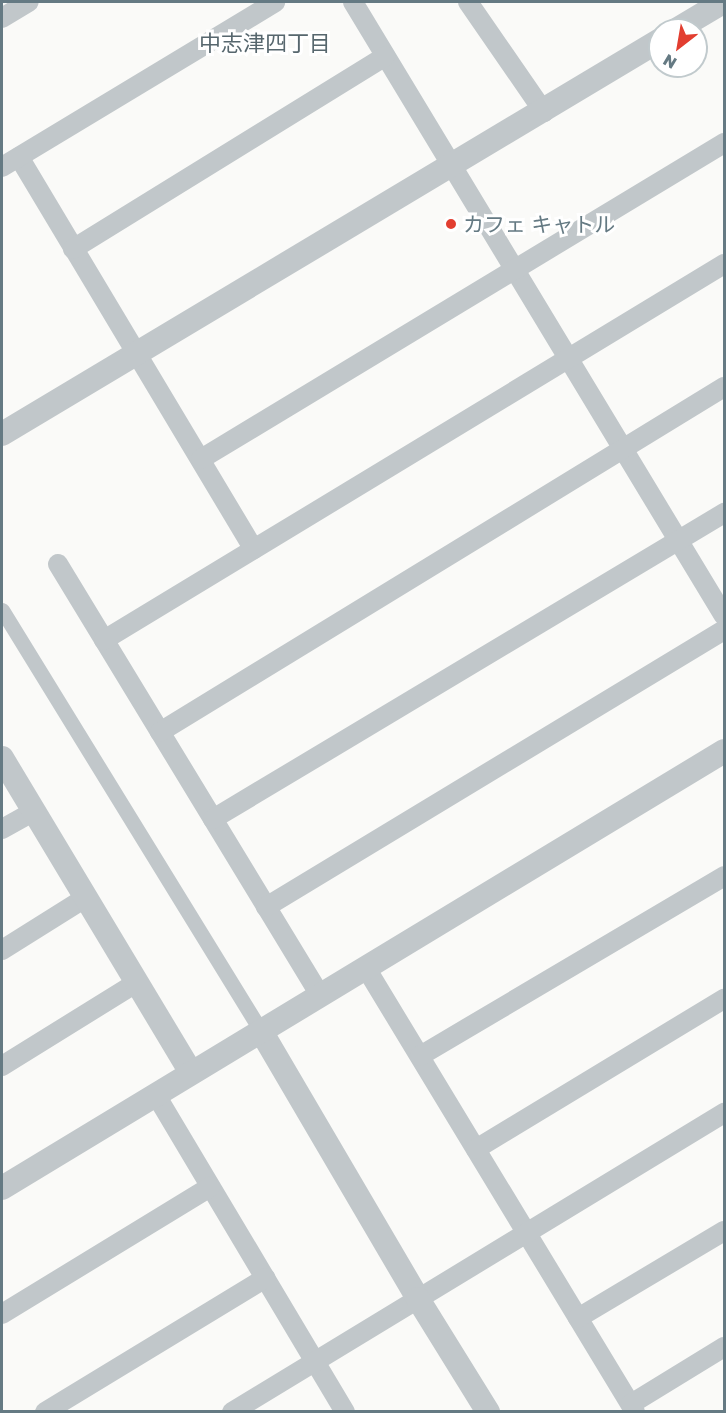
<!DOCTYPE html>
<html>
<head>
<meta charset="utf-8">
<style>
  body { margin:0 }
  #map { position:relative; width:726px; height:1413px; overflow:hidden; background:#fafaf8; font-family:"Golos Text","Noto Sans JP",sans-serif }
  div>[style] { position:absolute }
  .pedestrian>* { height:15px; margin:-7.5px; padding:0 7.5px; transform-origin:7.5px; border-radius:7.5px; background:#c1c7ca }
  .minor>* { height:20px; margin:-10px; padding:0 10px; transform-origin:10px; border-radius:10px; background:#c1c7ca }
  .tertiary>* { height:24px; margin:-12px; padding:0 12px; transform-origin:12px; border-radius:12px; background:#c1c7ca }
  .dots>* { width:16px; height:16px; translate:-50% -50%; box-sizing:border-box; border:3px solid #fff; border-radius:50% }
  span { translate:-50% -50%; white-space:nowrap; text-align:center; line-height:1.15; -webkit-text-stroke:6px #fff; paint-order:stroke }
  .poi-label { font-size:21px; color:#657a83 }
  .left { translate:0 -50%; text-align:left }
  .neighbourhood-label { font-size:22px; color:#57676e }
  .frame { position:absolute; inset:0; border:3px solid #657a83; pointer-events:none }
  .north { position:absolute; left:648px; top:18px; width:60px; height:60px; box-sizing:border-box; background:#fff; border:2px solid #c1cacd; border-radius:50%; rotate:211deg; font-size:16px; font-weight:700; line-height:24px; text-align:center; color:#657a83 }
  .north::after { content:''; display:block; margin:auto; width:21px; height:27px; background:#e23e30; clip-path:polygon(50% 0,100% 100%,50% 72%,0 100%) }
</style>
</head>
<body>
<div id="map">
  <div class="pedestrian">
    <i style="left:2px;top:610px;width:494px;rotate:58.4deg"></i>
  </div>
  <div class="minor">
    <i style="left:353px;top:2px;width:717px;rotate:58.86deg"></i>
    <i style="left:468px;top:2px;width:134px;rotate:55.4deg"></i>
    <i style="left:2px;top:18px;width:31px;rotate:-31deg"></i>
    <i style="left:19px;top:157px;width:457px;rotate:59.1deg"></i>
    <i style="left:2px;top:167px;width:319px;rotate:-31.1deg"></i>
    <i style="left:73px;top:249px;width:367px;rotate:-31.7deg"></i>
    <i style="left:201px;top:459px;width:611px;rotate:-31.14deg"></i>
    <i style="left:58px;top:564px;width:504px;rotate:58.71deg"></i>
    <i style="left:104px;top:640px;width:725px;rotate:-31.23deg"></i>
    <i style="left:160px;top:732px;width:661px;rotate:-31.45deg"></i>
    <i style="left:213px;top:819px;width:596px;rotate:-30.91deg"></i>
    <i style="left:2px;top:829px;width:37px;rotate:-29deg"></i>
    <i style="left:266px;top:907px;width:535px;rotate:-31.17deg"></i>
    <i style="left:2px;top:950px;width:98px;rotate:-32.1deg"></i>
    <i style="left:366px;top:968px;width:519px;rotate:58.79deg"></i>
    <i style="left:420px;top:1056px;width:353px;rotate:-30.6deg"></i>
    <i style="left:2px;top:1066px;width:158px;rotate:-31.8deg"></i>
    <i style="left:156px;top:1095px;width:369px;rotate:59.2deg"></i>
    <i style="left:476px;top:1149px;width:290px;rotate:-31.2deg"></i>
    <i style="left:2px;top:1314px;width:244px;rotate:-31.4deg"></i>
    <i style="left:578px;top:1318px;width:170px;rotate:-30.8deg"></i>
    <i style="left:631px;top:1404px;width:109px;rotate:-31.5deg"></i>
    <i style="left:45px;top:1412px;width:258px;rotate:-31.3deg"></i>
    <i style="left:232px;top:1412px;width:576px;rotate:-31.29deg"></i>
  </div>
  <div class="tertiary">
    <i style="left:676px;top:30px;width:55px;rotate:-30.8deg"></i>
    <i style="left:2px;top:434px;width:767px;rotate:-30.91deg"></i>
    <i style="left:2px;top:758px;width:366px;rotate:59deg"></i>
    <i style="left:261px;top:1031px;width:311px;rotate:59.6deg"></i>
    <i style="left:418px;top:1299px;width:133px;rotate:58.2deg"></i>
    <i style="left:2px;top:1188px;width:844px;rotate:-31.18deg"></i>
  </div>
  <div class="dots">
    <i style="left:451px;top:224px;background:#e23e30"></i>
  </div>
  <div class="poi-label">
    <span class="left" style="left:463px;top:224px">カフェ キャトル</span>
  </div>
  <div class="neighbourhood-label">
    <span style="left:265px;top:43px">中志津四丁目</span>
  </div>
  <div class="frame"></div>
  <div class="north">N</div>
</div>
</body>
</html>
